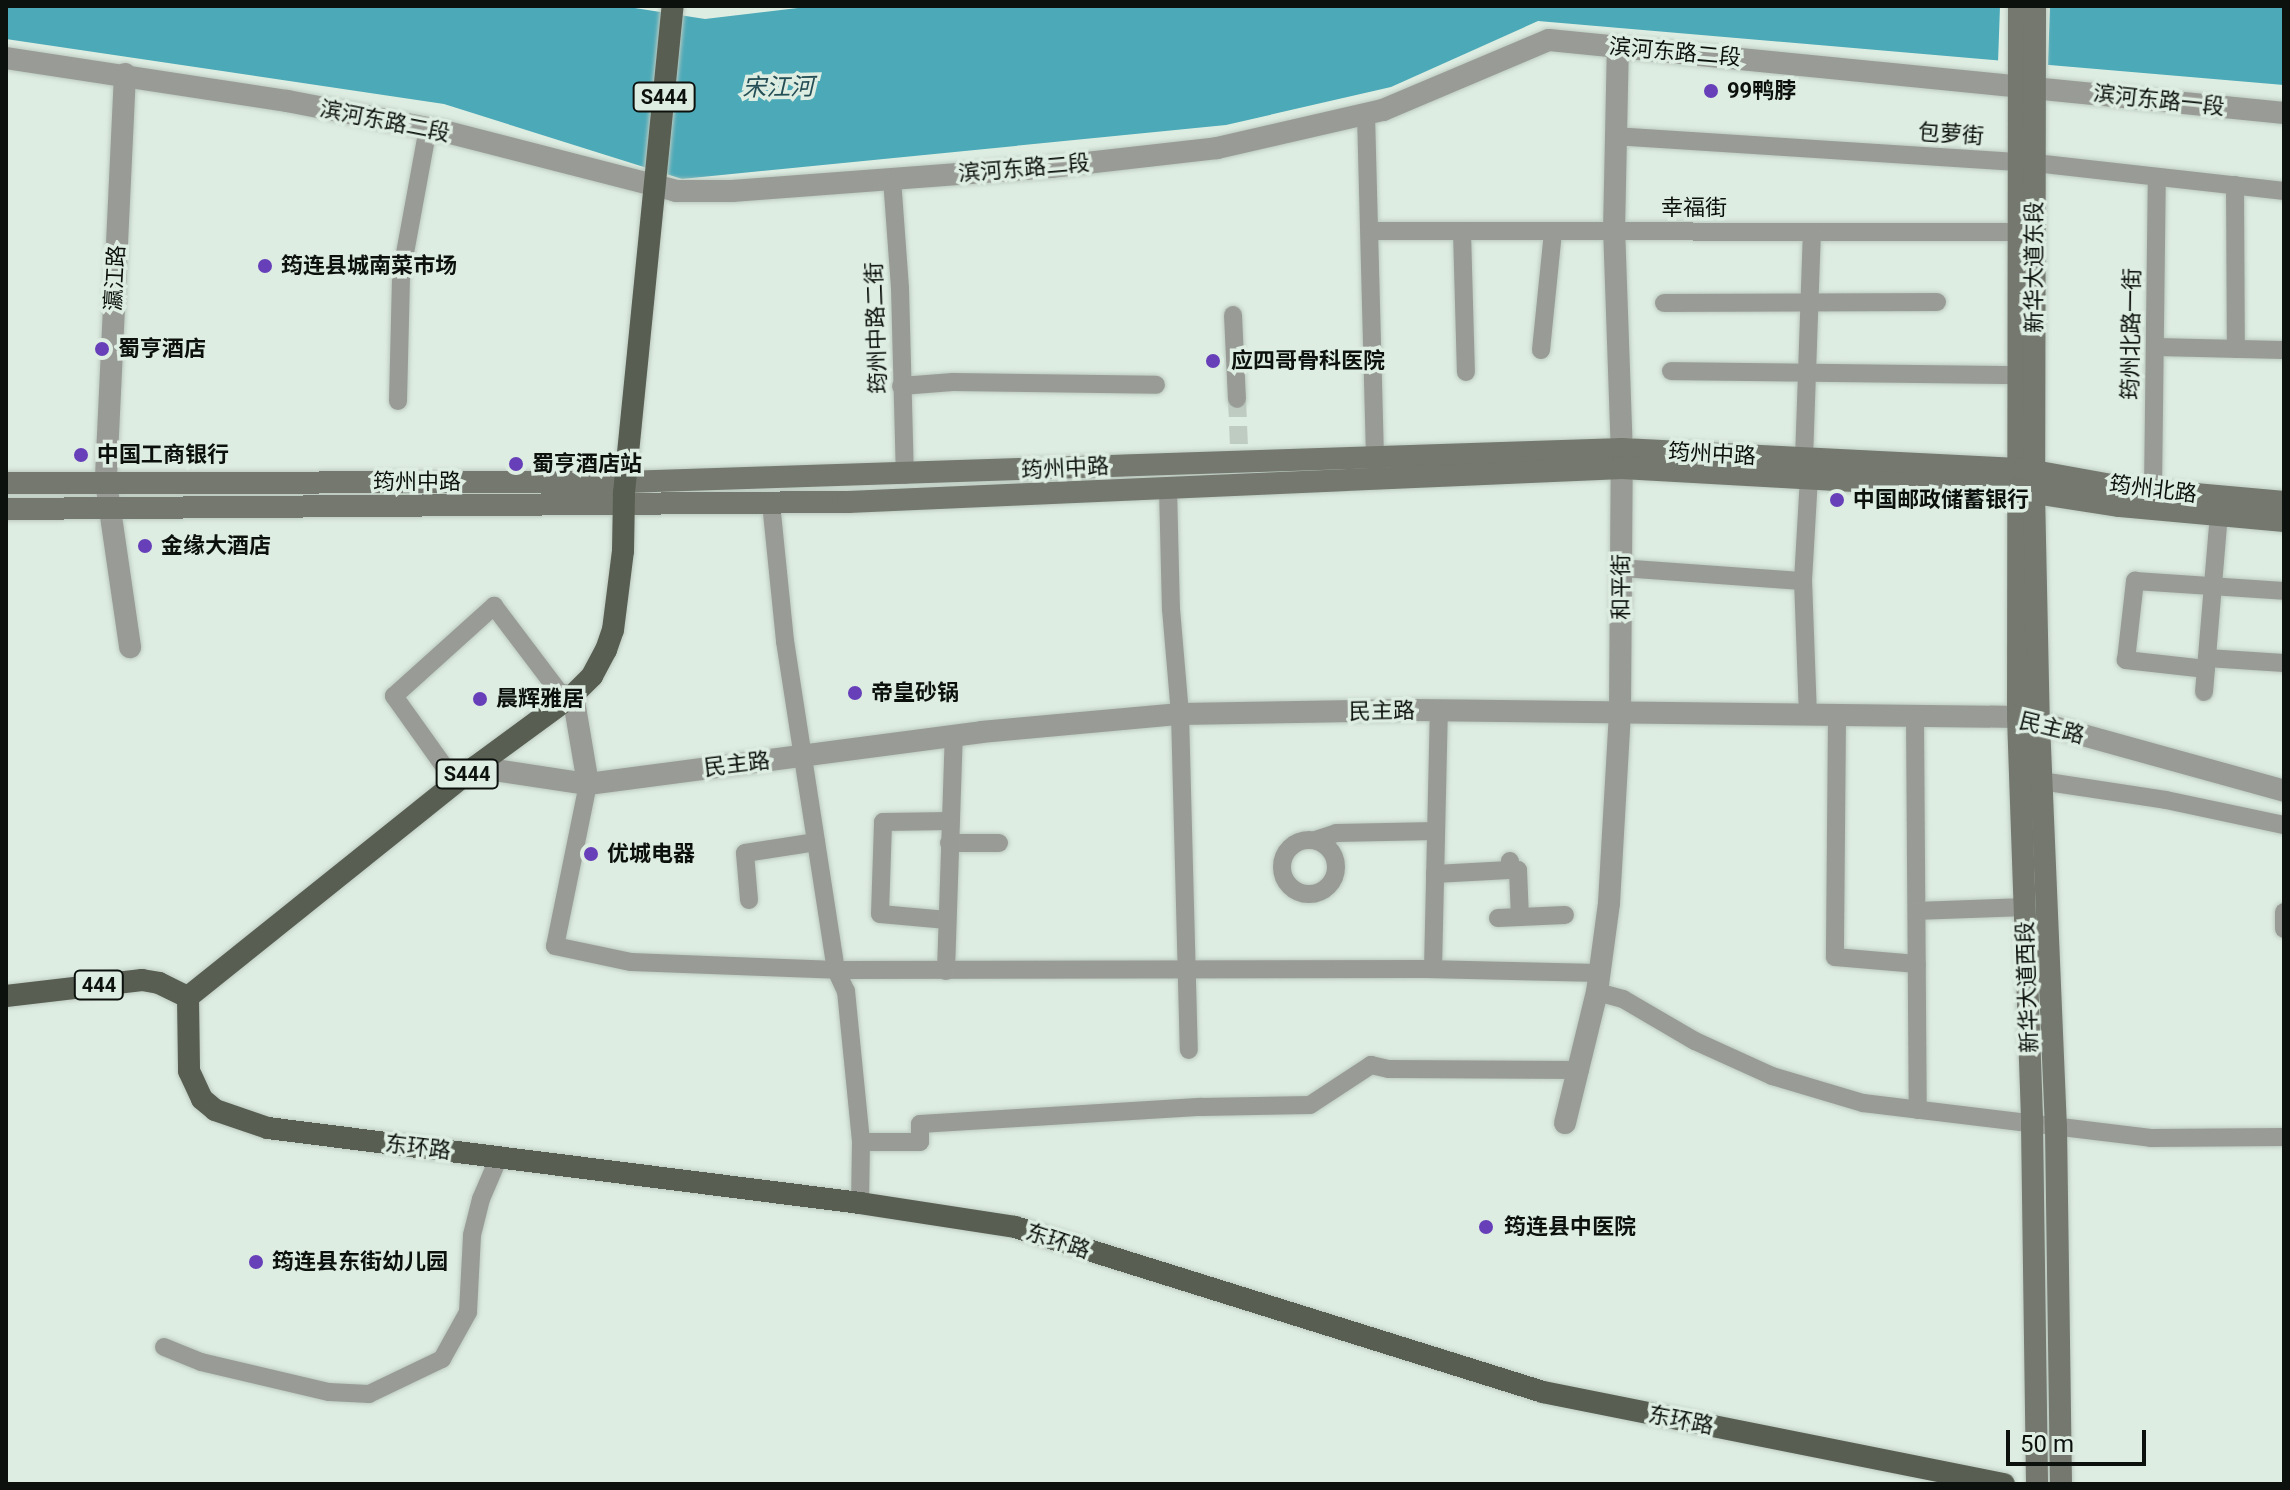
<!DOCTYPE html>
<html>
<head>
<meta charset="utf-8">
<style>
  body { margin:0 }
  #map { position:relative; width:2290px; height:1490px; overflow:hidden; background:#deede2; font-family:Roboto,"Noto Sans SC",sans-serif }
  div>[style] { position:absolute }
  .water>* { inset:0; background:#4ba9b8 }
  .pier>* { inset:0; background:#deede2 }
  .minor-tunnel>* { height:18px; margin-top:-9px; transform-origin:0; background:repeating-linear-gradient(90deg,#beccc2 0 18px,transparent 0 27px) }
  .roads { filter:drop-shadow(0 0 2px #bccac0) drop-shadow(0 0 2px #bccac0) }
  .minor>* { height:18px; margin:-9px; padding:0 9px; transform-origin:9px; border-radius:9px; background:#999c96 }
  .minor>.ring { margin:-9px; padding:0; box-sizing:content-box; background:none; border:18px solid #999c96; border-radius:50% }
  .tertiary>* { height:22px; margin:-11px; padding:0 11px; transform-origin:11px; border-radius:11px; background:#999c96 }
  .secondary>* { height:22px; margin:-11px; padding:0 11px; transform-origin:11px; border-radius:11px; background:#74786e }
  .primary>* { height:22px; margin:-11px; padding:0 11px; transform-origin:11px; border-radius:11px; background:#595e52 }
  .dots>* { width:22px; height:22px; translate:-50% -50%; box-sizing:border-box; border:4px solid #deede2; border-radius:50% }
  span { translate:-50% -50%; white-space:nowrap; text-align:center; line-height:1.15; -webkit-text-stroke:7px #deede2; paint-order:stroke }
  .shield-label span { padding:2px 6px; background:#deede2; border:2px solid; border-radius:6px; -webkit-text-stroke-width:0 }
  .shield-label { font-size:20px; color:#0c110d; font-weight:700 }
  .street-label { font-size:22px; color:#0c110d }
  .poi-label { font-size:22px; color:#0c110d; font-weight:700 }
  .left { translate:0 -50%; text-align:left }
  .water-label { font-size:24px; color:#244e55; font-style:italic }
  .frame { position:absolute; inset:0; border:8px solid #0c110d; pointer-events:none }
  .scale { position:absolute; left:2006px; top:1430px; width:140px; height:36px; box-sizing:border-box; border:4px solid #0c110d; border-top:0; padding-left:10px; font-size:24px; line-height:28px; white-space:nowrap; color:#0c110d; -webkit-text-stroke:6px #deede2; paint-order:stroke }
</style>
</head>
<body>
<div id="map">
  <div class="water">
    <i style="clip-path:polygon(6px 6px,622px 6px,705px 19px,815px 6px,2284px 6px,2284px 85px,1538px 21px,1391px 87px,1226px 125px,682px 179px,444px 104px,6px 39px)"></i>
  </div>
  <div class="pier">
    <i style="clip-path:polygon(2000px 6px,2050px 6px,2048px 65px,1998px 63px)"></i>
  </div>
  <div class="minor-tunnel">
    <i style="left:1237px;top:399px;width:48px;rotate:87.6deg"></i>
  </div>
  <div class="roads">
    <div class="minor">
      <i style="left:1366px;top:114px;width:342px;rotate:88.5deg"></i>
      <i style="left:1615px;top:136px;width:421px;rotate:3.7deg"></i>
      <i style="left:2035px;top:163px;width:251px;rotate:6.4deg"></i>
      <i style="left:892px;top:179px;width:109px;rotate:85.8deg"></i>
      <i style="left:900px;top:288px;width:187px;rotate:88.5deg"></i>
      <i style="left:2235px;top:185px;width:164px;rotate:89.7deg"></i>
      <i style="left:1371px;top:231px;width:645px;rotate:0.09deg"></i>
      <i style="left:1462px;top:232px;width:140px;rotate:88.4deg"></i>
      <i style="left:1664px;top:303px;width:273px;rotate:-0.2deg"></i>
      <i style="left:1233px;top:315px;width:84px;rotate:87.3deg"></i>
      <i style="left:2155px;top:347px;width:129px;rotate:1.3deg"></i>
      <i style="left:1541px;top:350px;width:119px;rotate:-84.2deg"></i>
      <i style="left:1671px;top:371px;width:345px;rotate:0.7deg"></i>
      <i style="left:901px;top:386px;width:52px;rotate:-4.4deg"></i>
      <i style="left:953px;top:382px;width:203px;rotate:0.8deg"></i>
      <i style="left:398px;top:401px;width:126px;rotate:-88.6deg"></i>
      <i style="left:401px;top:275px;width:149px;rotate:-79.6deg"></i>
      <i style="left:1804px;top:459px;width:227px;rotate:-88deg"></i>
      <i style="left:1168px;top:488px;width:121px;rotate:88.6deg"></i>
      <i style="left:1171px;top:609px;width:105px;rotate:85.1deg"></i>
      <i style="left:1180px;top:714px;width:336px;rotate:88.5deg"></i>
      <i style="left:2153px;top:490px;width:313px;rotate:-89.3deg"></i>
      <i style="left:771px;top:503px;width:139px;rotate:84.2deg"></i>
      <i style="left:785px;top:641px;width:333px;rotate:81.2deg"></i>
      <i style="left:836px;top:970px;width:23px;rotate:65deg"></i>
      <i style="left:846px;top:991px;width:152px;rotate:84.3deg"></i>
      <i style="left:861px;top:1142px;width:61px;rotate:90.9deg"></i>
      <i style="left:1621px;top:568px;width:182px;rotate:4.1deg"></i>
      <i style="left:2207px;top:658px;width:77px;rotate:3.7deg"></i>
      <i style="left:2206px;top:669px;width:81px;rotate:-173.6deg"></i>
      <i style="left:2126px;top:660px;width:80px;rotate:-83.5deg"></i>
      <i style="left:2135px;top:581px;width:149px;rotate:3.8deg"></i>
      <i style="left:2204px;top:692px;width:178px;rotate:-85.2deg"></i>
      <i style="left:1808px;top:716px;width:135px;rotate:-92.1deg"></i>
      <i style="left:1803px;top:581px;width:105px;rotate:-86.7deg"></i>
      <i style="left:1837px;top:717px;width:240px;rotate:90.5deg"></i>
      <i style="left:1835px;top:957px;width:82px;rotate:4.9deg"></i>
      <i style="left:1915px;top:718px;width:392px;rotate:89.6deg"></i>
      <i style="left:2041px;top:781px;width:126px;rotate:8.6deg"></i>
      <i style="left:2166px;top:800px;width:121px;rotate:12deg"></i>
      <i style="left:456px;top:783px;width:107px;rotate:-125.5deg"></i>
      <i style="left:394px;top:696px;width:135px;rotate:-42deg"></i>
      <i style="left:494px;top:606px;width:108px;rotate:52.9deg"></i>
      <i style="left:559px;top:692px;width:14px;rotate:12deg"></i>
      <i style="left:588px;top:784px;width:165px;rotate:101.5deg"></i>
      <i style="left:555px;top:946px;width:78px;rotate:11.9deg"></i>
      <i style="left:631px;top:962px;width:205px;rotate:2.2deg"></i>
      <i style="left:836px;top:970px;width:589px;rotate:-0.1deg"></i>
      <i style="left:1425px;top:969px;width:174px;rotate:1.3deg"></i>
      <i class="ring" style="left:1282px;top:840px;width:36px;height:36px"></i>
      <i style="left:1315px;top:840px;width:22px;rotate:-18deg"></i>
      <i style="left:1336px;top:833px;width:100px;rotate:-1.1deg"></i>
      <i style="left:949px;top:843px;width:50px"></i>
      <i style="left:1509px;top:870px;width:9px"></i>
      <i style="left:1518px;top:870px;width:47px;rotate:87.6deg"></i>
      <i style="left:1435px;top:874px;width:74px;rotate:-3.1deg"></i>
      <i style="left:1509px;top:870px;width:9px;rotate:-84deg"></i>
      <i style="left:749px;top:900px;width:47px;rotate:-94.9deg"></i>
      <i style="left:745px;top:853px;width:72px;rotate:-8.8deg"></i>
      <i style="left:1917px;top:911px;width:107px;rotate:-2.1deg"></i>
      <i style="left:2284px;top:912px;width:17px;rotate:90deg"></i>
      <i style="left:1498px;top:918px;width:67px;rotate:-2.6deg"></i>
      <i style="left:947px;top:920px;width:67px;rotate:-174.9deg"></i>
      <i style="left:880px;top:914px;width:92px;rotate:-88.1deg"></i>
      <i style="left:883px;top:822px;width:67px;rotate:-0.9deg"></i>
      <i style="left:1433px;top:969px;width:258px;rotate:-88.7deg"></i>
      <i style="left:946px;top:971px;width:236px;rotate:-88.1deg"></i>
      <i style="left:1597px;top:992px;width:27px;rotate:15deg"></i>
      <i style="left:1623px;top:999px;width:83px;rotate:30.3deg"></i>
      <i style="left:1695px;top:1041px;width:85px;rotate:24.4deg"></i>
      <i style="left:1772px;top:1076px;width:95px;rotate:16.5deg"></i>
      <i style="left:1863px;top:1103px;width:290px;rotate:6.9deg"></i>
      <i style="left:2151px;top:1138px;width:133px;rotate:-0.4deg"></i>
      <i style="left:861px;top:1142px;width:59px"></i>
      <i style="left:920px;top:1142px;width:18px;rotate:-90deg"></i>
      <i style="left:920px;top:1124px;width:282px;rotate:-3.5deg"></i>
      <i style="left:1201px;top:1107px;width:109px;rotate:-1.1deg"></i>
      <i style="left:1310px;top:1105px;width:73px;rotate:-33.3deg"></i>
      <i style="left:1371px;top:1065px;width:18px;rotate:13deg"></i>
      <i style="left:1389px;top:1069px;width:191px;rotate:0.3deg"></i>
      <i style="left:164px;top:1347px;width:40px;rotate:22deg"></i>
      <i style="left:201px;top:1362px;width:131px;rotate:13.2deg"></i>
      <i style="left:329px;top:1392px;width:40px;rotate:2.9deg"></i>
      <i style="left:369px;top:1394px;width:81px;rotate:-25.6deg"></i>
      <i style="left:442px;top:1359px;width:54px;rotate:-61deg"></i>
      <i style="left:468px;top:1312px;width:77px;rotate:-87deg"></i>
      <i style="left:472px;top:1235px;width:37px;rotate:-76deg"></i>
      <i style="left:481px;top:1199px;width:46px;rotate:-66.8deg"></i>
    </div>
    <div class="tertiary">
      <i style="left:6px;top:58px;width:284px;rotate:8.7deg"></i>
      <i style="left:287px;top:101px;width:159px;rotate:10.9deg"></i>
      <i style="left:443px;top:131px;width:241px;rotate:14.4deg"></i>
      <i style="left:676px;top:191px;width:56px"></i>
      <i style="left:732px;top:191px;width:320px;rotate:-4.3deg"></i>
      <i style="left:1051px;top:167px;width:167px;rotate:-6.5deg"></i>
      <i style="left:1217px;top:148px;width:170px;rotate:-12.9deg"></i>
      <i style="left:1383px;top:110px;width:180px;rotate:-22.9deg"></i>
      <i style="left:1549px;top:40px;width:739px;rotate:5.67deg"></i>
      <i style="left:125px;top:74px;width:408px;rotate:92.7deg"></i>
      <i style="left:106px;top:482px;width:167px;rotate:81.7deg"></i>
      <i style="left:573px;top:695px;width:90px;rotate:80.4deg"></i>
      <i style="left:475px;top:767px;width:114px;rotate:8.6deg"></i>
      <i style="left:588px;top:784px;width:396px;rotate:-7.5deg"></i>
      <i style="left:981px;top:732px;width:200px;rotate:-5.2deg"></i>
      <i style="left:1180px;top:714px;width:234px;rotate:-1deg"></i>
      <i style="left:1414px;top:710px;width:604px;rotate:0.66deg"></i>
      <i style="left:2018px;top:717px;width:276px;rotate:15.5deg"></i>
      <i style="left:1565px;top:1123px;width:135px;rotate:-76.3deg"></i>
      <i style="left:1597px;top:992px;width:90px;rotate:-82.3deg"></i>
      <i style="left:1609px;top:903px;width:190px;rotate:-86.7deg"></i>
      <i style="left:1620px;top:713px;width:257px;rotate:-89.6deg"></i>
      <i style="left:1622px;top:456px;width:224px;rotate:-92deg"></i>
      <i style="left:1614px;top:232px;width:186px;rotate:-88.8deg"></i>
    </div>
    <div class="secondary">
      <i style="left:2019px;top:6px;width:711px;rotate:90.08deg"></i>
      <i style="left:2018px;top:717px;width:407px;rotate:88deg"></i>
      <i style="left:2032px;top:1124px;width:360px;rotate:89.2deg"></i>
      <i style="left:2035px;top:6px;width:486px;rotate:90.1deg"></i>
      <i style="left:2034px;top:492px;width:231px;rotate:88.8deg"></i>
      <i style="left:2039px;top:723px;width:404px;rotate:87.6deg"></i>
      <i style="left:2056px;top:1127px;width:357px;rotate:89.2deg"></i>
      <i style="left:6px;top:483px;width:619px;rotate:-0.09deg"></i>
      <i style="left:625px;top:482px;width:998px;rotate:-1.9deg"></i>
      <i style="left:1622px;top:449px;width:401px;rotate:2.9deg"></i>
      <i style="left:2023px;top:469px;width:107px;rotate:10.3deg"></i>
      <i style="left:2128px;top:488px;width:157px;rotate:5.1deg"></i>
      <i style="left:6px;top:509px;width:842px;rotate:-0.48deg"></i>
      <i style="left:848px;top:502px;width:775px;rotate:-2.52deg"></i>
      <i style="left:1622px;top:468px;width:394px;rotate:3.2deg"></i>
      <i style="left:2015px;top:490px;width:106px;rotate:8.7deg"></i>
      <i style="left:2120px;top:506px;width:165px;rotate:5.2deg"></i>
    </div>
    <div class="primary">
      <i style="left:6px;top:996px;width:137px;rotate:-6.7deg"></i>
      <i style="left:142px;top:980px;width:17px;rotate:10deg"></i>
      <i style="left:159px;top:983px;width:32px;rotate:26deg"></i>
      <i style="left:188px;top:997px;width:74px;rotate:89.2deg"></i>
      <i style="left:189px;top:1071px;width:31px;rotate:65deg"></i>
      <i style="left:202px;top:1099px;width:17px;rotate:40deg"></i>
      <i style="left:215px;top:1110px;width:56px;rotate:18.8deg"></i>
      <i style="left:268px;top:1128px;width:597px;rotate:7.22deg"></i>
      <i style="left:860px;top:1203px;width:157px;rotate:8.8deg"></i>
      <i style="left:1015px;top:1227px;width:553px;rotate:17.35deg"></i>
      <i style="left:1543px;top:1392px;width:470px;rotate:11.3deg"></i>
      <i style="left:188px;top:997px;width:368px;rotate:-38.7deg"></i>
      <i style="left:475px;top:767px;width:122px;rotate:-36.3deg"></i>
      <i style="left:573px;top:695px;width:27px;rotate:-45deg"></i>
      <i style="left:592px;top:676px;width:30px;rotate:-62deg"></i>
      <i style="left:606px;top:650px;width:21px;rotate:-71deg"></i>
      <i style="left:613px;top:630px;width:80px;rotate:-82.8deg"></i>
      <i style="left:623px;top:551px;width:58px;rotate:-89deg"></i>
      <i style="left:624px;top:493px;width:489px;rotate:-84.3deg"></i>
    </div>
  </div>
  <div class="dots">
    <i style="left:1711px;top:91px;background:#6740b9"></i>
    <i style="left:265px;top:266px;background:#6740b9"></i>
    <i style="left:102px;top:349px;background:#6740b9"></i>
    <i style="left:1213px;top:361px;background:#6740b9"></i>
    <i style="left:81px;top:455px;background:#6740b9"></i>
    <i style="left:516px;top:464px;background:#6740b9"></i>
    <i style="left:1837px;top:500px;background:#6740b9"></i>
    <i style="left:145px;top:546px;background:#6740b9"></i>
    <i style="left:855px;top:693px;background:#6740b9"></i>
    <i style="left:480px;top:699px;background:#6740b9"></i>
    <i style="left:591px;top:854px;background:#6740b9"></i>
    <i style="left:1486px;top:1227px;background:#6740b9"></i>
    <i style="left:256px;top:1262px;background:#6740b9"></i>
  </div>
  <div class="shield-label">
    <span style="left:664px;top:97px">S444</span>
    <span style="left:467px;top:774px">S444</span>
    <span style="left:99px;top:985px">444</span>
  </div>
  <div class="street-label">
    <span style="left:1675px;top:52px;rotate:5deg">滨河东路二段</span>
    <span style="left:2159px;top:100px;rotate:6deg">滨河东路一段</span>
    <span style="left:385px;top:121px;rotate:11deg">滨河东路二段</span>
    <span style="left:1951px;top:134px;rotate:4deg">包萝街</span>
    <span style="left:1024px;top:168px;rotate:-5deg">滨河东路二段</span>
    <span style="left:1694px;top:208px">幸福街</span>
    <span style="left:2034px;top:267px;rotate:-90deg">新华大道东段</span>
    <span style="left:115px;top:278px;rotate:-87deg">瀛江路</span>
    <span style="left:876px;top:328px;rotate:-92deg">筠州中路二街</span>
    <span style="left:2131px;top:334px;rotate:-89deg">筠州北路一街</span>
    <span style="left:1712px;top:454px;rotate:3deg">筠州中路</span>
    <span style="left:1065px;top:468px;rotate:-3deg">筠州中路</span>
    <span style="left:417px;top:482px">筠州中路</span>
    <span style="left:2153px;top:489px;rotate:7deg">筠州北路</span>
    <span style="left:1621px;top:587px;rotate:-90deg">和平街</span>
    <span style="left:1382px;top:711px;rotate:-1deg">民主路</span>
    <span style="left:2052px;top:728px;rotate:14deg">民主路</span>
    <span style="left:737px;top:764px;rotate:-7deg">民主路</span>
    <span style="left:2027px;top:987px;rotate:-92deg">新华大道西段</span>
    <span style="left:418px;top:1147px;rotate:7deg">东环路</span>
    <span style="left:1058px;top:1241px;rotate:18deg">东环路</span>
    <span style="left:1681px;top:1420px;rotate:11deg">东环路</span>
  </div>
  <div class="poi-label">
    <span class="left" style="left:1727px;top:91px">99鸭脖</span>
    <span class="left" style="left:281px;top:266px">筠连县城南菜市场</span>
    <span class="left" style="left:118px;top:349px">蜀亨酒店</span>
    <span class="left" style="left:1231px;top:361px">应四哥骨科医院</span>
    <span class="left" style="left:97px;top:455px">中国工商银行</span>
    <span class="left" style="left:532px;top:464px">蜀亨酒店站</span>
    <span class="left" style="left:1853px;top:500px">中国邮政储蓄银行</span>
    <span class="left" style="left:161px;top:546px">金缘大酒店</span>
    <span class="left" style="left:871px;top:693px">帝皇砂锅</span>
    <span class="left" style="left:496px;top:699px">晨辉雅居</span>
    <span class="left" style="left:607px;top:854px">优城电器</span>
    <span class="left" style="left:1504px;top:1227px">筠连县中医院</span>
    <span class="left" style="left:272px;top:1262px">筠连县东街幼儿园</span>
  </div>
  <div class="water-label">
    <span style="left:778px;top:88px;rotate:-1deg">宋江河</span>
  </div>
  <div class="frame"></div>
  <div class="scale">50 m</div>
</div>
</body>
</html>
